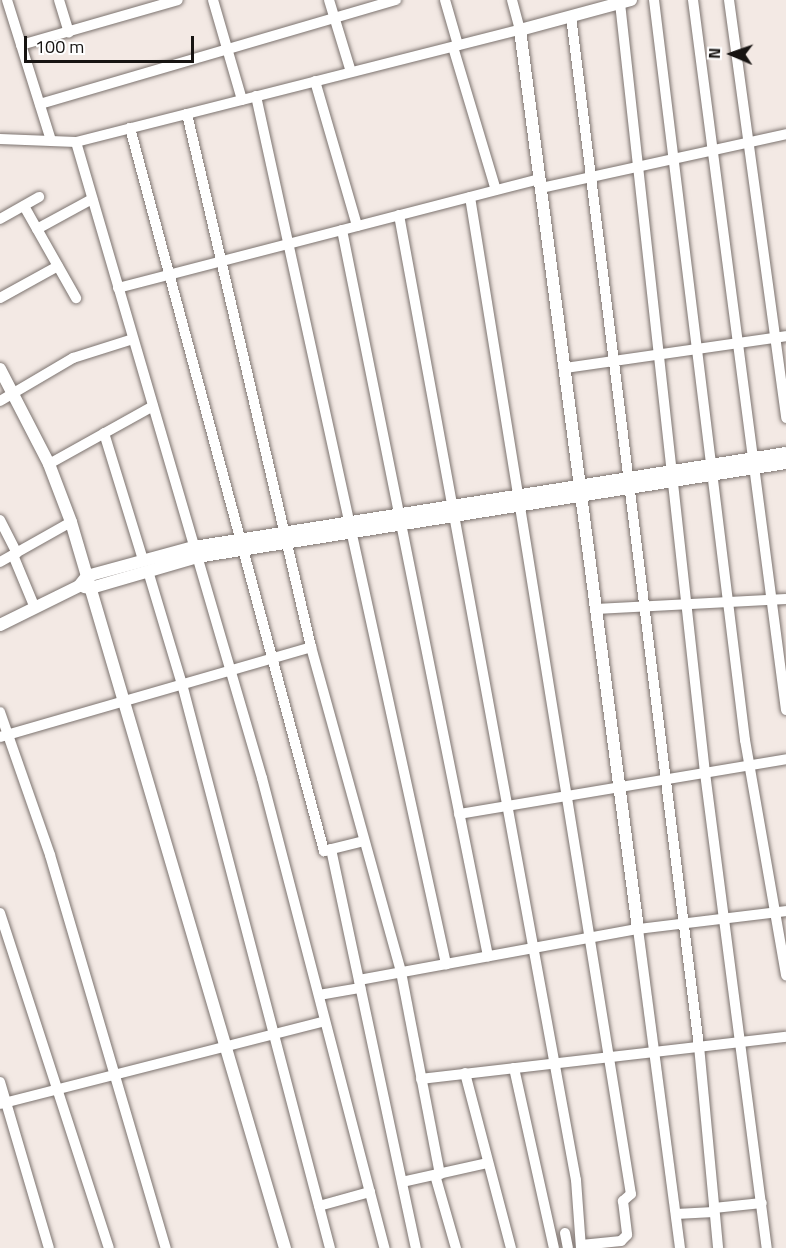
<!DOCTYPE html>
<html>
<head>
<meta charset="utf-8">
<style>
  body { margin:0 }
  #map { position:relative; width:786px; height:1248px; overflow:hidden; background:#f3e9e4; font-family:"Titillium Web",sans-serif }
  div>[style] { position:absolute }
  .roads { filter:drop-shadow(0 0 2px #7c736f) drop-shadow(0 0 2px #7c736f) }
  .minor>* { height:10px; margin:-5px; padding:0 5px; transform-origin:5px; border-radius:5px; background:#fff }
  .tertiary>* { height:12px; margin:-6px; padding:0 6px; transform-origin:6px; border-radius:6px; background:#fff }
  span { translate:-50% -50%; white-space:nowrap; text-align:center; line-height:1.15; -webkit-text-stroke:4.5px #fff; paint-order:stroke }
  .north { position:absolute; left:702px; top:24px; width:60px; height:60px; -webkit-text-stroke:4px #fff; paint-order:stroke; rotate:272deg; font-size:16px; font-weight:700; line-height:24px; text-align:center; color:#171412 }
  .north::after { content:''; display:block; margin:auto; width:21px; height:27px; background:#171412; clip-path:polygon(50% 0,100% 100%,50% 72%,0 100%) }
  .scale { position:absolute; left:24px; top:36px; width:170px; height:27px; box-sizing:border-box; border:3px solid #171412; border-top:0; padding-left:8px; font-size:18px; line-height:21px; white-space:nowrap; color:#171412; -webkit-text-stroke:4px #fff; paint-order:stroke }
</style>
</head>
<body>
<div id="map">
  <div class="roads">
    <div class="minor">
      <i style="left:7px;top:0;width:147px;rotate:72.6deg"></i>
      <i style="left:59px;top:0;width:34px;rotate:73deg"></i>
      <i style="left:213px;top:0;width:104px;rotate:73.8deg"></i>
      <i style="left:329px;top:0;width:75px;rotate:73deg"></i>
      <i style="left:445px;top:0;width:47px;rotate:73.9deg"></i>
      <i style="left:654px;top:0;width:746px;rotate:82.99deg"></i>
      <i style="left:745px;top:740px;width:239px;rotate:80.1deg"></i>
      <i style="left:693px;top:0;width:716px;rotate:82.54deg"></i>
      <i style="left:729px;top:0;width:422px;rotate:82.2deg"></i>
      <i style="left:620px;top:3px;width:775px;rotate:83.7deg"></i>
      <i style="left:705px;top:773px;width:479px;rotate:82.6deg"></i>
      <i style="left:571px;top:16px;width:1038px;rotate:82.92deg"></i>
      <i style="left:699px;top:1046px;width:203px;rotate:84.6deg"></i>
      <i style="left:21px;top:45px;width:163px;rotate:-16deg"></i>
      <i style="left:453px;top:47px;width:149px;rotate:73.3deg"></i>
      <i style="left:315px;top:81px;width:151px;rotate:73.8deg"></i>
      <i style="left:256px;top:96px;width:889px;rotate:77.65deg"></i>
      <i style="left:40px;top:104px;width:371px;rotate:-16.3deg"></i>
      <i style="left:187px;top:114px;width:547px;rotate:76.9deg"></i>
      <i style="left:311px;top:647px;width:337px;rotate:74.5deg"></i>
      <i style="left:401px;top:972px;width:206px;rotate:79.1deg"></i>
      <i style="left:130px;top:128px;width:749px;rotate:74.98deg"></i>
      <i style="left:324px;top:851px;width:41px;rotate:-14deg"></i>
      <i style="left:0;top:139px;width:76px;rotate:2.3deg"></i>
      <i style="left:76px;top:142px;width:458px;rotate:-14.2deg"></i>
      <i style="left:520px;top:30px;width:31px;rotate:-105deg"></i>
      <i style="left:76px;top:142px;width:663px;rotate:73.7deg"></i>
      <i style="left:262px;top:778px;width:486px;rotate:75.4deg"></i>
      <i style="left:541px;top:188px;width:251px;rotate:-12.4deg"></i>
      <i style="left:470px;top:197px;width:1010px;rotate:80.83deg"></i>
      <i style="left:631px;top:1194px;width:11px;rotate:139deg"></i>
      <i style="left:623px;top:1201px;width:34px;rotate:83deg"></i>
      <i style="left:627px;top:1235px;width:8px;rotate:135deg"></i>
      <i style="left:621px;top:1241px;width:40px;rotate:174.3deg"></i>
      <i style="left:24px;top:206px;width:106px;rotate:60.5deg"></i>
      <i style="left:399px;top:215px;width:981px;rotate:79.61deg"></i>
      <i style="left:576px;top:1180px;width:68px;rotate:85.8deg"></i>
      <i style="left:0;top:219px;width:45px;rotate:-29.4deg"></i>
      <i style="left:37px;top:229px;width:63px;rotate:-28.6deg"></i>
      <i style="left:342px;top:230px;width:741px;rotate:78.63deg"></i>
      <i style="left:118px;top:288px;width:436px;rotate:-14.5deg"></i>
      <i style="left:0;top:298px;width:66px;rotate:-28.9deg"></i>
      <i style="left:565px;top:368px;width:223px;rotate:-8.2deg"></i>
      <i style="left:0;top:401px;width:85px;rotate:-30.5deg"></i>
      <i style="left:73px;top:358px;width:63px;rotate:-17.6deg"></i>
      <i style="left:104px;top:433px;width:133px;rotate:72.9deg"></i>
      <i style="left:49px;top:464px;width:119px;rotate:-29.1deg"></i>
      <i style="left:0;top:520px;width:37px;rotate:63deg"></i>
      <i style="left:13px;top:555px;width:57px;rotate:67.5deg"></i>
      <i style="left:0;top:562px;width:81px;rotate:-29.4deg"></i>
      <i style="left:148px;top:571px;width:118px;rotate:73.3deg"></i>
      <i style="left:182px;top:684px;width:583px;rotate:75.3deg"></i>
      <i style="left:596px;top:609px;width:190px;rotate:-3deg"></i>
      <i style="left:0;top:712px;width:151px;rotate:70.7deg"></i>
      <i style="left:50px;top:855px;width:410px;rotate:73.6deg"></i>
      <i style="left:0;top:737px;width:324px;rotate:-16.1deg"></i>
      <i style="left:459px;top:814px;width:332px;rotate:-9.5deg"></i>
      <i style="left:331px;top:849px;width:408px;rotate:78deg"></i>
      <i style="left:0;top:913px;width:352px;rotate:72deg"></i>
      <i style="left:638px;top:929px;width:322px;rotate:82.5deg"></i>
      <i style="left:359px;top:980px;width:284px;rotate:-10.4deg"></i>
      <i style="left:638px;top:929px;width:149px;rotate:-6.9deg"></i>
      <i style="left:319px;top:995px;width:42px;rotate:-9.7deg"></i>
      <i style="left:514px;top:1068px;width:184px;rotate:77.5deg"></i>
      <i style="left:465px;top:1073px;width:181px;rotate:75.3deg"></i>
      <i style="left:421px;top:1079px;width:367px;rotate:-6.6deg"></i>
      <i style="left:0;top:1082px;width:173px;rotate:73.6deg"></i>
      <i style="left:0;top:1104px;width:335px;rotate:-14.3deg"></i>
      <i style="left:435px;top:1175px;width:76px;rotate:74deg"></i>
      <i style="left:402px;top:1182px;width:88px;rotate:-12.5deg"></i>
      <i style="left:319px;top:1206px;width:53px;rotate:-15.4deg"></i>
      <i style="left:714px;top:1208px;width:48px;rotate:-5.9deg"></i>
      <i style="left:676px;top:1214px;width:38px;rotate:-3deg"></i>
      <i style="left:565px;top:1233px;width:15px;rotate:79deg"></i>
    </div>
    <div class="tertiary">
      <i style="left:631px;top:0;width:115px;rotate:164.9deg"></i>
      <i style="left:520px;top:30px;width:907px;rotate:82.52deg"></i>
      <i style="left:0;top:369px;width:107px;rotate:62.7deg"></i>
      <i style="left:49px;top:464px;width:62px;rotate:69.2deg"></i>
      <i style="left:71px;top:522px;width:757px;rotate:73.58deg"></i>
      <i style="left:84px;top:587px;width:7px;rotate:8deg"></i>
      <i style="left:91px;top:588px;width:110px;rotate:-16.3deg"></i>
      <i style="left:197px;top:557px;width:596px;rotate:-9.07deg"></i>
      <i style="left:0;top:625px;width:88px;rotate:-26.3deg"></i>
      <i style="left:79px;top:586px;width:13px;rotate:-51deg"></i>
      <i style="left:87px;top:576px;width:111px;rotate:-15.2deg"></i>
      <i style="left:194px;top:547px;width:599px;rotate:-9.02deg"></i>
    </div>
  </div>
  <div class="north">N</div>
  <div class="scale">100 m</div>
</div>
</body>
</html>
